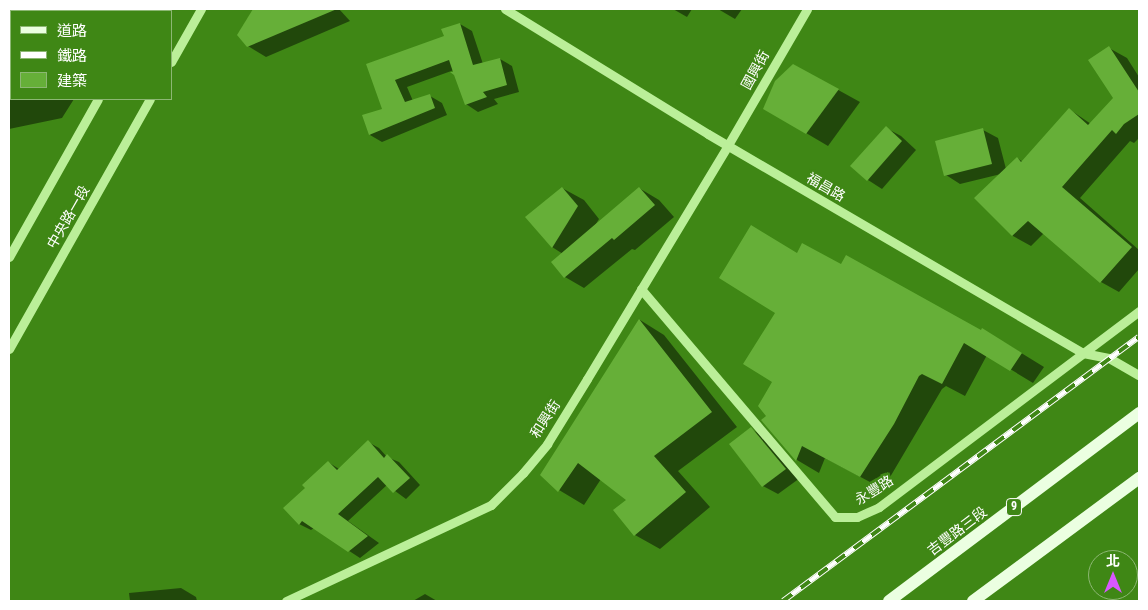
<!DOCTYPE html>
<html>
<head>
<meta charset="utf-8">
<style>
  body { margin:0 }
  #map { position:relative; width:1148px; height:610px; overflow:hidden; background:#3f8715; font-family:"Roboto Condensed","Noto Sans TC",sans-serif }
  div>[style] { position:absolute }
  .shadow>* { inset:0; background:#0007 }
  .building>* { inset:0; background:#66af38 }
  .minor>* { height:9px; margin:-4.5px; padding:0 4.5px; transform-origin:4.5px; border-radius:4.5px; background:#bbef99 }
  .major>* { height:12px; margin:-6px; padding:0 6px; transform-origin:6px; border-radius:6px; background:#ebffe1 }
  .rail>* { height:5.5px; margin-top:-2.75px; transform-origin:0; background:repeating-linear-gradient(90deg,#3f8715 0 11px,#fff 0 22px); box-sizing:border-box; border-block:1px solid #fff }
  span { translate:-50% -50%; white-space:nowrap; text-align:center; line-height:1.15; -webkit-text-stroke:5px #3f8715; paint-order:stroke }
  .shield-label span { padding:1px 4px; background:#3f8715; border:1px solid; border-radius:4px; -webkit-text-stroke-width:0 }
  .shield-label { font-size:12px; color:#fff; font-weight:700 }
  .street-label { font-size:14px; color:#fff }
  .frame { position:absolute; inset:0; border:10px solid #fff; pointer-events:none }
  .legend { position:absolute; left:10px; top:10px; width:162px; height:90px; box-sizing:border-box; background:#3f8715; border:1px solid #8cb773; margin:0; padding:6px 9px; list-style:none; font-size:15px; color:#fff }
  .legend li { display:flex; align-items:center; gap:10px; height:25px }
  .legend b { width:25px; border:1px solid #8cb773 }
  .north { position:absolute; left:1088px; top:550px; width:50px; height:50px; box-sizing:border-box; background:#3f8715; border:1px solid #8cb773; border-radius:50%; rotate:0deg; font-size:14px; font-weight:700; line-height:20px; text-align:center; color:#fff }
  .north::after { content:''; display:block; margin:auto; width:18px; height:22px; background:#d957ff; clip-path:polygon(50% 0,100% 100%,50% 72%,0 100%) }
</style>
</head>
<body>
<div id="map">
  <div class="shadow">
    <i style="clip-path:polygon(9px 9px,128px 9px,126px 11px,11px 11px,11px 99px,74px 99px,62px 118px,9px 129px)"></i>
    <i style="clip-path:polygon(254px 9px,339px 9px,350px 21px,266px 57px,248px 46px,239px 35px)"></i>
    <i style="clip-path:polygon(673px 9px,692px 9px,687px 17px)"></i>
    <i style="clip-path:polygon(718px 9px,742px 9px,735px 19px)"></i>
    <i style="clip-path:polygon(460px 24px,472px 31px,483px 64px,500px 59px,512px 66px,519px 92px,494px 99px,498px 104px,478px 112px,466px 104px,454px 70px,407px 87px,413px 101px,430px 96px,442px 103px,447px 115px,382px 142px,370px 135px,383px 110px,368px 65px,445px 37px)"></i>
    <i style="clip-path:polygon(1109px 48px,1127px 58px,1139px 77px,1139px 138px,1134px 143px,1130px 141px,1080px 198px,1139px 250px,1139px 269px,1119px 292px,1101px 282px,1044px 233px,1031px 246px,1013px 236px,976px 198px,1001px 174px,960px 184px,946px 175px,983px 130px,998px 138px,1006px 169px,1017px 158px,1023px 162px,1069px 109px,1091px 124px,1114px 98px)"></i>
    <i style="clip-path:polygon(793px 65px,860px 102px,828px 146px,806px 133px)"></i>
    <i style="clip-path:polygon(886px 128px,901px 136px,916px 150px,882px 189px,868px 180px)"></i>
    <i style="clip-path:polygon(562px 188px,584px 200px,599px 219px,594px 227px,639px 188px,659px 200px,674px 217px,635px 250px,632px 249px,584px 288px,565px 277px,563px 254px,552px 247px,527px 217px)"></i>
    <i style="clip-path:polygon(798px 254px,841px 265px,1005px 343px,1044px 367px,1033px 383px,987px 355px,965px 396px,946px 386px,942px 389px,883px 489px,825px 458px,819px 473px,797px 460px,762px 420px,767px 416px,774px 382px,777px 312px)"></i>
    <i style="clip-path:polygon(640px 320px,664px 335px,737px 427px,678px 471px,710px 507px,660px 549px,635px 535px,628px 500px,601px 479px,584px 505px,559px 490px)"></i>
    <i style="clip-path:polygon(751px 429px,766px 438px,800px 478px,778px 494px,763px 486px)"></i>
    <i style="clip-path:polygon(368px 442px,379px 448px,387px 457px,399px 462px,420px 485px,406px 499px,387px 485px,348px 521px,379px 543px,360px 558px,314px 528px,311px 530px,299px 524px,307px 488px,328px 462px,339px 469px)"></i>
    <i style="clip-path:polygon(181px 588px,196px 597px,197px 601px,130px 601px,129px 593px)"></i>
    <i style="clip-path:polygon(425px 594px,437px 601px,413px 601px)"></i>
  </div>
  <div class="building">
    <i style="clip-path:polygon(253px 9px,337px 9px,247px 47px,237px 35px)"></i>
    <i style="clip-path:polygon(460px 23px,473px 65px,500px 58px,507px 85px,483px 92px,487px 97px,465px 105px,454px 75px,450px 72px,453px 72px,449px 60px,395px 80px,405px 102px,430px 94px,435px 108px,369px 135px,362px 115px,382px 109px,366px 64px,444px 36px,441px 29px)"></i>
    <i style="clip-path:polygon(1109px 46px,1139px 92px,1139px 114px,1124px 124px,1116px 134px,1112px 130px,1062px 187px,1132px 247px,1100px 283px,1028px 221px,1012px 236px,974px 198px,1017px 157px,1021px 162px,1069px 108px,1088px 125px,1113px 98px,1088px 60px)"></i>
    <i style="clip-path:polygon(793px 64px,839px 89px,806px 134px,763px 109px,775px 81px)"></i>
    <i style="clip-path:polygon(886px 126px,902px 141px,867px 181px,850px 166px)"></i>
    <i style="clip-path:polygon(983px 128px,992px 164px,944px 176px,935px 141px)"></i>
    <i style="clip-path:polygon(562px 187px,578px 206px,552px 248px,525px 217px)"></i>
    <i style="clip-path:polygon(639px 187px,655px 205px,614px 240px,612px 238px,564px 278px,551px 262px)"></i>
    <i style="clip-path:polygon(751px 225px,797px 253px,802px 243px,841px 264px,846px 255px,981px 330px,982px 328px,1022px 353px,1010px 371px,964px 343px,942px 384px,922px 374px,919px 376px,894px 424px,860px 477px,802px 446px,796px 461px,761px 420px,766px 416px,758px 406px,772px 382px,743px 364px,775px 313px,719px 278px)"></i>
    <i style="clip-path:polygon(639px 319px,712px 412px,654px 456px,686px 492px,634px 536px,613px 510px,626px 500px,578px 463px,558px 492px,540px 475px)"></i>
    <i style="clip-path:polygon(751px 427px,786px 469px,762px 487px,729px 444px)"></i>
    <i style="clip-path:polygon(368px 440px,384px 458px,387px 454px,410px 478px,393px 493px,378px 477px,338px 514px,368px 536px,348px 552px,302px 521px,299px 525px,283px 508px,305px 488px,302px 485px,328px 461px,337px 470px)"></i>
  </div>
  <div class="minor">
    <i style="left:505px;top:9px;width:238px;rotate:31.6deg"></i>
    <i style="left:708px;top:134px;width:434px;rotate:30.3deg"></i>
    <i style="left:1083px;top:353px;width:26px;rotate:11deg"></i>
    <i style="left:1109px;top:358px;width:34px;rotate:30deg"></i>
    <i style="left:148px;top:11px;width:2px;rotate:-63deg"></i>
    <i style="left:171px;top:62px;width:61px;rotate:-60.5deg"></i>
    <i style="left:9px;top:257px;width:181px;rotate:-60.6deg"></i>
    <i style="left:641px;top:289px;width:299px;rotate:49.6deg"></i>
    <i style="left:835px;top:517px;width:22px"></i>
    <i style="left:857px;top:517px;width:24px;rotate:-24deg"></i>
    <i style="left:879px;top:507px;width:326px;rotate:-37deg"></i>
    <i style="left:9px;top:349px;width:287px;rotate:-60.6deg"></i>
    <i style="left:286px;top:601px;width:226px;rotate:-25.1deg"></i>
    <i style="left:491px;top:505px;width:45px;rotate:-45deg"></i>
    <i style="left:523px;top:473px;width:38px;rotate:-50deg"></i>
    <i style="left:547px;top:444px;width:76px;rotate:-58.4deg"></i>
    <i style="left:587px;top:379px;width:273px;rotate:-58.9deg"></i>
    <i style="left:728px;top:145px;width:157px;rotate:-59.8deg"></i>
  </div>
  <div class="major">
    <i style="left:889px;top:601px;width:313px;rotate:-36.9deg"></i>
    <i style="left:973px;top:601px;width:207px;rotate:-36.5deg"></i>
  </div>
  <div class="rail">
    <i style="left:783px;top:601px;width:443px;rotate:-36.6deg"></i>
  </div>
  <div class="shield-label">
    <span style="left:1014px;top:507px">9</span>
  </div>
  <div class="street-label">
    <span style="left:755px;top:70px;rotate:-61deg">國興街</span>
    <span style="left:826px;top:187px;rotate:30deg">福昌路</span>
    <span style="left:68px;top:217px;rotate:-60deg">中央路一段</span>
    <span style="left:545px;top:419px;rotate:-57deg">和興街</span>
    <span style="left:874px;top:490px;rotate:-32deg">永豐路</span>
    <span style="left:957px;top:531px;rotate:-37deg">吉豐路三段</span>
  </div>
  <div class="frame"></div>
  <ul class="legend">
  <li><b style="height:6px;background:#ebffe1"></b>道路</li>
  <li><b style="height:6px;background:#fff"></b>鐵路</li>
  <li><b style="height:14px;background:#66af38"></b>建築</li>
  </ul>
  <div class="north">北</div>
</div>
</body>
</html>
